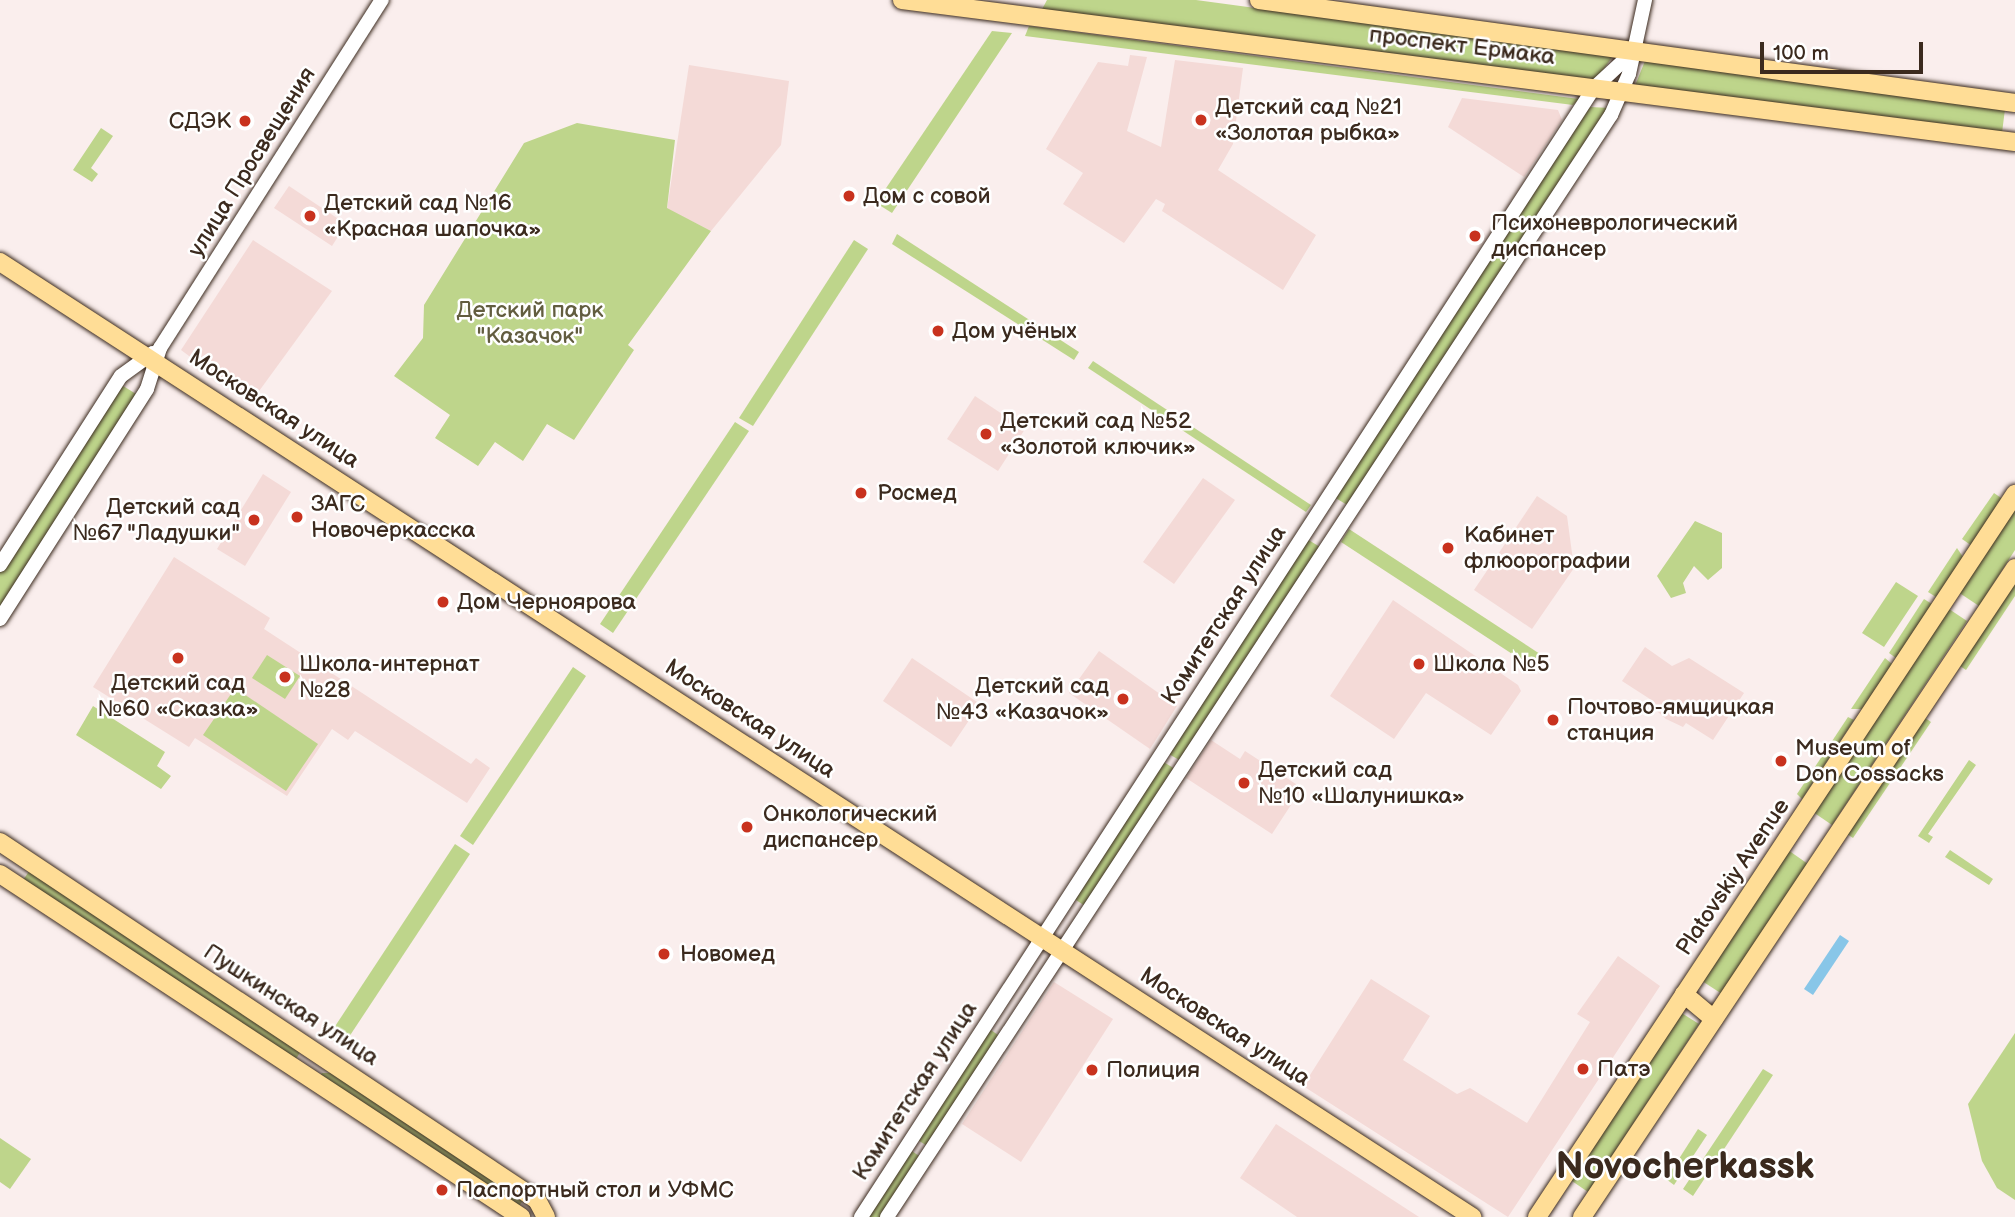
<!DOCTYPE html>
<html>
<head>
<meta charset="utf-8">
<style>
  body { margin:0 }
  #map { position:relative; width:2015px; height:1217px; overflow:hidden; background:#faeeed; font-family:"Balsamiq Sans",sans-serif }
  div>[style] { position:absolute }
  .built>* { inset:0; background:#f4dad7 }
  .green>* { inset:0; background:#bed58b }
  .water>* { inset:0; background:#88c6e8 }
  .roads { filter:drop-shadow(0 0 2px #3b2a1e) drop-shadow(0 0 2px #3b2a1e) }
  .minor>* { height:14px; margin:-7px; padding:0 7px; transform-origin:7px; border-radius:7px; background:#fff }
  .major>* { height:18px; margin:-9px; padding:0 9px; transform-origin:9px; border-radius:9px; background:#ffdd96 }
  .dots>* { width:19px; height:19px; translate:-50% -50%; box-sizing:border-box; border:4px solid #fff; border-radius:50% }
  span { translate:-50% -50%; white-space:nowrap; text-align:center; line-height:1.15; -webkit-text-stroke:5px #fff; paint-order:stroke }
  .street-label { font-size:23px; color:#3b2a1e }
  .poi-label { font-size:23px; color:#3b2a1e }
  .left { translate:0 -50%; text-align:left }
  .right { translate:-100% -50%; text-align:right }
  .park-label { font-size:23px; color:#625d3f }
  .town-label { font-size:37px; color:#3b2a1e; font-weight:700 }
  .scale { position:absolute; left:1760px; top:42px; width:163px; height:32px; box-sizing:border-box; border:4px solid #3b2a1e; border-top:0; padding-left:9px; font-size:21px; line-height:24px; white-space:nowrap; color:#3b2a1e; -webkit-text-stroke:5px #fff; paint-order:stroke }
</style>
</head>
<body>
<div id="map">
  <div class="built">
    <i style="clip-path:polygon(1130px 55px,1147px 57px,1127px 131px,1161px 147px,1175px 60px,1243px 68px,1233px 144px,1218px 170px,1316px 235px,1283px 290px,1162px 211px,1165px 204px,1156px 199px,1124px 243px,1063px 204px,1083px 173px,1046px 149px,1098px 62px,1128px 66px)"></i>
    <i style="clip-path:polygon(689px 65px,789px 81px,781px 145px,711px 231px,667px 209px)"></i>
    <i style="clip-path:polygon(1462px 98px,1558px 110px,1562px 120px,1524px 177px,1448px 127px)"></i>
    <i style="clip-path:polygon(289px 186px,346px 224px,332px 246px,274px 208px)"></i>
    <i style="clip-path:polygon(253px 240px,332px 291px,251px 402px,181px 350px)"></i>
    <i style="clip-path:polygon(975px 396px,1025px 429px,998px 471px,947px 439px)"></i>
    <i style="clip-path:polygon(263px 474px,291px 492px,245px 566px,217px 549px)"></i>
    <i style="clip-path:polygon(1203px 478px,1235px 500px,1174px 584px,1143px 562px)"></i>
    <i style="clip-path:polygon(1537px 496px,1567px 516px,1574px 568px,1532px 629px,1474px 590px)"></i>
    <i style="clip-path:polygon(174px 557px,270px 618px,264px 629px,471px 764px,476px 758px,490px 768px,467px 803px,355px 731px,348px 740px,332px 729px,287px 796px,195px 738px,189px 747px,93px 687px)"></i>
    <i style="clip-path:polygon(1393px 600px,1518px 685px,1521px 691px,1491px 735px,1426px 693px,1394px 739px,1330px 696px)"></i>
    <i style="clip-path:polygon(1645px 647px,1672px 666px,1689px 658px,1744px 693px,1713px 740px,1686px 723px,1683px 727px,1666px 719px,1651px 706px,1653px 701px,1622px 681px)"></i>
    <i style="clip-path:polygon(1099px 651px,1177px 706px,1150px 749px,1069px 693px)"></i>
    <i style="clip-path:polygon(912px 658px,980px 704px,951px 747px,883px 701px)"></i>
    <i style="clip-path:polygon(1211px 740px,1240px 759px,1245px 751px,1302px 788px,1272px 834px,1186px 778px)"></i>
    <i style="clip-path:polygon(1618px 956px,1660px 986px,1508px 1217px,1303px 1086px,1371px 979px,1430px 1016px,1403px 1060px,1457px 1094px,1470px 1088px,1527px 1123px,1590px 1022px,1577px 1014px)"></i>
    <i style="clip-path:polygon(1054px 982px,1113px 1019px,1021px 1162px,962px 1124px)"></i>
    <i style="clip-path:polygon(1276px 1124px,1419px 1217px,1297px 1217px,1240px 1178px)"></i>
  </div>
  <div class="green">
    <i style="clip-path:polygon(1047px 0,1196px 0,1613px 56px,1591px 87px,1039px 15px)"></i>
    <i style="clip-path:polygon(1029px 26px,1579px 99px,1573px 105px,1025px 36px)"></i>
    <i style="clip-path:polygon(992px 31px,1012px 33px,892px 213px,876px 203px)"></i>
    <i style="clip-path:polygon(1645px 61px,2005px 109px,2002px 133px,1634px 88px)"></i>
    <i style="clip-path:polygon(1590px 107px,1610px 108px,1349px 506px,1332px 496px)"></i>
    <i style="clip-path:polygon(577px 123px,675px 140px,667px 208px,711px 231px,628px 345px,634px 350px,574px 440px,547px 424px,523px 461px,495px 442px,478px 466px,435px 438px,450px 415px,394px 376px,423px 338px,424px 305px,524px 143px)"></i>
    <i style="clip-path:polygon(101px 128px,113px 136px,91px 168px,98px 174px,92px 182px,73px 170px)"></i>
    <i style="clip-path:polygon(897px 234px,1079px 352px,1074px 360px,892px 244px)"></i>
    <i style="clip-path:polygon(854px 240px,868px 249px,753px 426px,739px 418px)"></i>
    <i style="clip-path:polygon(1093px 361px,1311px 505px,1306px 512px,1088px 368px)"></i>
    <i style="clip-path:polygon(120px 384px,136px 394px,0 611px,0 570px)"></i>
    <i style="clip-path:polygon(735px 422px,749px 431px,613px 633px,600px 624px)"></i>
    <i style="clip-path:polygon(1994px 493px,2004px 500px,1972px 546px,1962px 539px)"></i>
    <i style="clip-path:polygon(2015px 504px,2015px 550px,1979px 606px,1958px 592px)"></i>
    <i style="clip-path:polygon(1695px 521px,1722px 533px,1722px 568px,1708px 580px,1694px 566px,1683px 583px,1686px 593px,1671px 598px,1657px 576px)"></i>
    <i style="clip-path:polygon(1349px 529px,1543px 656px,1535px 669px,1341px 542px)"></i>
    <i style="clip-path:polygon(1307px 539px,1320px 547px,1181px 761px,1167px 753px)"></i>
    <i style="clip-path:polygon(1957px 548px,1963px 557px,1936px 597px,1928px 592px)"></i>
    <i style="clip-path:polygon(2015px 568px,2015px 596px,1966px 670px,1954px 662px)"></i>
    <i style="clip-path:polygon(1896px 582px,1918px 596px,1884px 647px,1862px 633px)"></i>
    <i style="clip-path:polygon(1924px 599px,1932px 604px,1896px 658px,1889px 653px)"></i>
    <i style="clip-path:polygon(1949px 609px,1967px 621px,1832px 825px,1813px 812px)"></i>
    <i style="clip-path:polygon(267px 655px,300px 676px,285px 699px,252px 678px)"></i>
    <i style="clip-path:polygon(1885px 658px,1892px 664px,1862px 709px,1851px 709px)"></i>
    <i style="clip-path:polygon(573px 667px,586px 676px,473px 845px,460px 836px)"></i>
    <i style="clip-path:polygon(235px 688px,318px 744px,286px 791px,203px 735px)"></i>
    <i style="clip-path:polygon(93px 706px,165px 752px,157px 766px,171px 776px,161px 789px,76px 735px)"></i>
    <i style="clip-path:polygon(1921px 715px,1931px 722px,1853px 838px,1844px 832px)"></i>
    <i style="clip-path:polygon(1848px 717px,1854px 720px,1802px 799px,1797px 794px)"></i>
    <i style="clip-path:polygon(1969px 760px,1976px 765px,1928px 834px,1933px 837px,1929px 843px,1918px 836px)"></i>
    <i style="clip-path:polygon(1162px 761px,1175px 769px,1085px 906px,1073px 898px)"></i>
    <i style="clip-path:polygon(455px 844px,470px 854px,343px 1046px,328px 1037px)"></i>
    <i style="clip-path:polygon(1788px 850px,1808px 864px,1722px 994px,1699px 979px)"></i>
    <i style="clip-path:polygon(1950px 850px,1993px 879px,1989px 885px,1945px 857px)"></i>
    <i style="clip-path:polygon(30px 870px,301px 1051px,294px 1062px,23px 880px)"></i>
    <i style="clip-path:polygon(1680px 1012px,1699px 1024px,1588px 1192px,1569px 1179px)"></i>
    <i style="clip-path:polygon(988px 1028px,1001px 1037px,929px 1147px,916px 1139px)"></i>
    <i style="clip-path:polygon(2015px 1033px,2015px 1200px,1997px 1188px,1982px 1161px,1968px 1104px)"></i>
    <i style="clip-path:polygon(1763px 1069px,1773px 1075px,1693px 1196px,1683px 1189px)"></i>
    <i style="clip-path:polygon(322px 1073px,333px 1073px,523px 1200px,518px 1208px,319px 1077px)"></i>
    <i style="clip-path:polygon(1698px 1129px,1707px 1135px,1674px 1185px,1666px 1179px)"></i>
    <i style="clip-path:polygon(0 1138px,31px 1159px,10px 1189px,0 1182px)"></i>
    <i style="clip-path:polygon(909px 1149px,922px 1158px,884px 1217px,865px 1217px)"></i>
  </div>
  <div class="water">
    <i style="clip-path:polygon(1840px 935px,1849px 941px,1813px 995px,1804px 989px)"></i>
  </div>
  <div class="roads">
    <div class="minor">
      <i style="left:0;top:565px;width:224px;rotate:-57.4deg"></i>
      <i style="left:121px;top:376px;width:39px;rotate:-36deg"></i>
      <i style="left:0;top:619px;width:273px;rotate:-57.4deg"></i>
      <i style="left:147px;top:389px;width:43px;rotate:-72.4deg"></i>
      <i style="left:160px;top:348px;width:413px;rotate:-57.5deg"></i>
      <i style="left:861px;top:1217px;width:1346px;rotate:-57.01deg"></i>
      <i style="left:1594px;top:88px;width:54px;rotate:-42.8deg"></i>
      <i style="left:887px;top:1217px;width:1319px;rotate:-56.7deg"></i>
      <i style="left:1611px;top:115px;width:45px;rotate:-66.3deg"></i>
      <i style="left:1629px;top:74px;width:76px;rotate:-77.8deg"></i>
    </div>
    <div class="major">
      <i style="left:902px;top:0;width:1122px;rotate:7.27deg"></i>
      <i style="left:1259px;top:0;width:763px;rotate:7.76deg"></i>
      <i style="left:0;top:262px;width:1755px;rotate:32.97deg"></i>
      <i style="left:0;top:842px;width:645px;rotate:33.69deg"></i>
      <i style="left:537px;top:1200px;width:19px;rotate:62deg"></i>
      <i style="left:0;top:874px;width:624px;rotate:33.36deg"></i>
      <i style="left:1684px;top:994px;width:39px;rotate:40deg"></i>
      <i style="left:1537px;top:1217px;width:867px;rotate:-56.53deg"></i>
      <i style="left:1582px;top:1217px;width:780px;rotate:-56.29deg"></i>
    </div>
  </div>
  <div class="dots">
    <i style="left:1201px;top:120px;background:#c8321e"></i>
    <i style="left:245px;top:121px;background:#c8321e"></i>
    <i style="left:849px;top:196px;background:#c8321e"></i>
    <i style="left:310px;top:216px;background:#c8321e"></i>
    <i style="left:1475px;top:236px;background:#c8321e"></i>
    <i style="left:938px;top:331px;background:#c8321e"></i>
    <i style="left:986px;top:434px;background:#c8321e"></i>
    <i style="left:861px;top:493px;background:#c8321e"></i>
    <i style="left:297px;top:517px;background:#c8321e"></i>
    <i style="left:254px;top:520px;background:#c8321e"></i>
    <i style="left:1448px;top:548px;background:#c8321e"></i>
    <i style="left:443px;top:602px;background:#c8321e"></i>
    <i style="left:178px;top:658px;background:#c8321e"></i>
    <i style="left:1419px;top:664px;background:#c8321e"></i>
    <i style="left:285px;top:677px;background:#c8321e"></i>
    <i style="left:1123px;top:699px;background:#c8321e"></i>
    <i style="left:1553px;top:720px;background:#c8321e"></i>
    <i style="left:1781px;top:761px;background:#c8321e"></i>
    <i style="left:1244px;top:783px;background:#c8321e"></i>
    <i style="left:747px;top:827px;background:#c8321e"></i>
    <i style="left:664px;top:954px;background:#c8321e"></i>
    <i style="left:1583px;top:1069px;background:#c8321e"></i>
    <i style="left:1092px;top:1070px;background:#c8321e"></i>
    <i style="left:442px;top:1190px;background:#c8321e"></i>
  </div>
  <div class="street-label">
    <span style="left:1462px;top:46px;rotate:7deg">проспект Ермака</span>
    <span style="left:252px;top:162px;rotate:-58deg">улица Просвещения</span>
    <span style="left:274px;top:409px;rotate:33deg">Московская улица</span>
    <span style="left:1224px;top:615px;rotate:-57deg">Комитетская улица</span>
    <span style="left:750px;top:719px;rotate:33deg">Московская улица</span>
    <span style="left:1733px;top:877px;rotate:-56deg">Platovskiy Avenue</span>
    <span style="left:291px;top:1005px;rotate:33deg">Пушкинская улица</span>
    <span style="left:1225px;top:1027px;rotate:33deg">Московская улица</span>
    <span style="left:915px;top:1091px;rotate:-57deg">Комитетская улица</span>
  </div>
  <div class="poi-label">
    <span class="left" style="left:1215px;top:120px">Детский сад №21<br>«Золотая рыбка»</span>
    <span class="right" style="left:231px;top:121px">СДЭК</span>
    <span class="left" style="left:863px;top:196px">Дом с совой</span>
    <span class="left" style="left:324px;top:216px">Детский сад №16<br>«Красная шапочка»</span>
    <span class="left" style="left:1491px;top:236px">Психоневрологический<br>диспансер</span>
    <span class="left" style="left:952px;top:331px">Дом учёных</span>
    <span class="left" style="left:1000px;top:434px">Детский сад №52<br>«Золотой ключик»</span>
    <span class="left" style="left:877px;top:493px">Росмед</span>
    <span class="left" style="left:311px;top:517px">ЗАГС<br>Новочеркасска</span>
    <span class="right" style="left:240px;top:520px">Детский сад<br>№67 "Ладушки"</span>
    <span class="left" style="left:1464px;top:548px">Кабинет<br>флюорографии</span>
    <span class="left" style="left:457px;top:602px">Дом Черноярова</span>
    <span class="left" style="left:299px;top:677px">Школа-интернат<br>№28</span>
    <span class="left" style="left:1433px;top:664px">Школа №5</span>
    <span style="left:178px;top:696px">Детский сад<br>№60 «Сказка»</span>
    <span class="right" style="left:1109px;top:699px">Детский сад<br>№43 «Казачок»</span>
    <span class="left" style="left:1567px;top:720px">Почтово-ямщицкая<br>станция</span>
    <span class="left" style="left:1795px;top:761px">Museum of<br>Don Cossacks</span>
    <span class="left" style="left:1258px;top:783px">Детский сад<br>№10 «Шалунишка»</span>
    <span class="left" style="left:763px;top:827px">Онкологический<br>диспансер</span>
    <span class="left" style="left:680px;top:954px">Новомед</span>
    <span class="left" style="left:1597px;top:1069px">Патэ</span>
    <span class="left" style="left:1106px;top:1070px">Полиция</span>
    <span class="left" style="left:456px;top:1190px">Паспортный стол и УФМС</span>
  </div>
  <div class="park-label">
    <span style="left:530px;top:323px">Детский парк<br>"Казачок"</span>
  </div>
  <div class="town-label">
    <span style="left:1685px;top:1167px">Novocherkassk</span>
  </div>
  <div class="scale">100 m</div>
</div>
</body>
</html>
